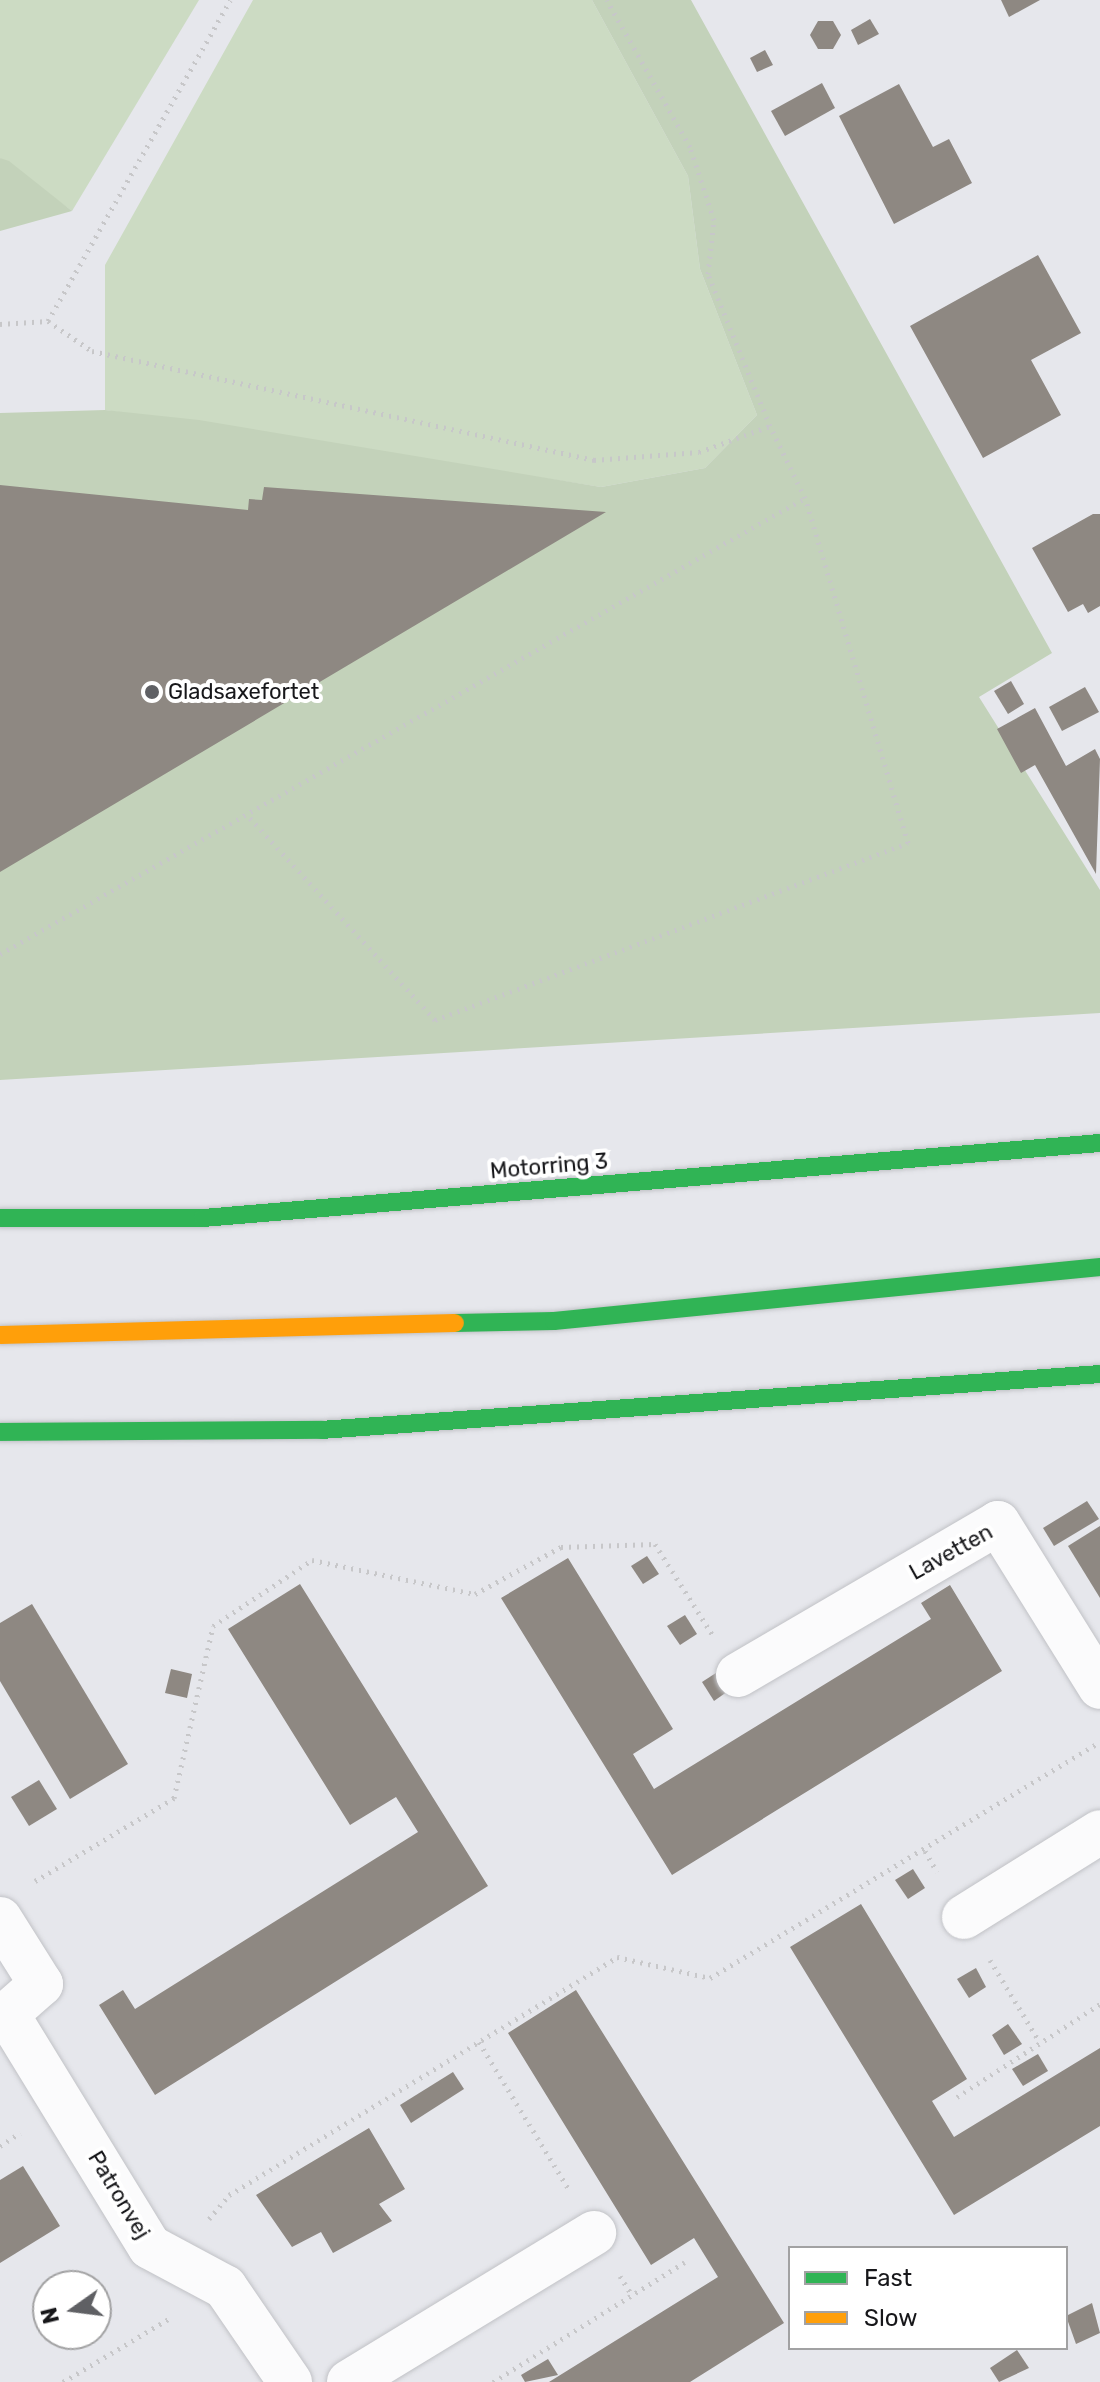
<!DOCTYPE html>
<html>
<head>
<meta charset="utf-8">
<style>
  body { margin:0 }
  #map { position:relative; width:1100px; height:2382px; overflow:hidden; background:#e6e7ec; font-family:Rubik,sans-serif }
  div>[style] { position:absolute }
  .green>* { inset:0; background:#ccdbc3 }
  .forest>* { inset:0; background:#c3d2ba }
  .building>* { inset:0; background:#8e8882 }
  .path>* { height:5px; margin-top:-2.5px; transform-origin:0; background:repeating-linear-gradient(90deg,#c7c7c9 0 2px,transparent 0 8px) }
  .roads { filter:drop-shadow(0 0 2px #c1c2c6) drop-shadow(0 0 2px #c1c2c6) }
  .street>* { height:44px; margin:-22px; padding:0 22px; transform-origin:22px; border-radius:22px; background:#fbfbfc }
  .fast>* { height:18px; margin:-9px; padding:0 9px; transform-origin:9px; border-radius:9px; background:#30b455 }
  .slow>* { height:18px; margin:-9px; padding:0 9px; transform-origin:9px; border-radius:9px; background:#ff9f0a }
  .dots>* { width:22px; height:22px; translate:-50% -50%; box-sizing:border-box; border:4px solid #fff; border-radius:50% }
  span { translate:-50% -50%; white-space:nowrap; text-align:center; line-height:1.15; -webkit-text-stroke:8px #fff; paint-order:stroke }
  .poi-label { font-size:22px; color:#17171a }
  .left { translate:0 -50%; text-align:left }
  .street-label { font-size:22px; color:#17171a }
  .legend { position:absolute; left:788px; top:2246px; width:280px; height:104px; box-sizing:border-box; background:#fff; border:2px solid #a2a2a3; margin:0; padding:10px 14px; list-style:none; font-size:24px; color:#17171a }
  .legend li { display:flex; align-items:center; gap:16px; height:40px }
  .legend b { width:40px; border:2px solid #a2a2a3 }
  .north { position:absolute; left:32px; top:2270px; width:80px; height:80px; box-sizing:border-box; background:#fff; border:2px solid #a2a2a3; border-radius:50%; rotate:256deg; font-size:22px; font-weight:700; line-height:32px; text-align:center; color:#17171a }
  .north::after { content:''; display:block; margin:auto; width:28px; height:36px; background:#5f6064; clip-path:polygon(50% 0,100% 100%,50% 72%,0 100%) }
</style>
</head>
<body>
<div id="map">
  <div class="green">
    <i style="clip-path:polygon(0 0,199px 0,72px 211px,0 158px)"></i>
    <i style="clip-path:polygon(253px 0,592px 0,688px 176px,700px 269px,757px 415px,705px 468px,601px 487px,105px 410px,105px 265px)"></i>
  </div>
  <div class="forest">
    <i style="clip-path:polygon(592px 0,691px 0,1052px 653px,979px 697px,1100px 890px,1100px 1013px,0 1080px,0 413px,105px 410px,199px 420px,601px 487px,705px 468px,757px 415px,700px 269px,688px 176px)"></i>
    <i style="clip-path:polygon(0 158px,9px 161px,72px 211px,0 231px)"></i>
  </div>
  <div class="building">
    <i style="clip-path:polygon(1001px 0,1040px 0,1009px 17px)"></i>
    <i style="clip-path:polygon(870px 19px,879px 34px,858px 45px,851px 30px)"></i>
    <i style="clip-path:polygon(818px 21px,833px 21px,841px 35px,833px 49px,818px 49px,810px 35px)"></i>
    <i style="clip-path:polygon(765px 50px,773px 65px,757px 72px,750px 58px)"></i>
    <i style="clip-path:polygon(822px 83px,835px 108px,785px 136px,771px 111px)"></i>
    <i style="clip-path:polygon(899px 84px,933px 147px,949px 139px,972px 183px,894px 224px,839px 116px)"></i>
    <i style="clip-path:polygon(1038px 255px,1081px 333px,1031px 360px,1061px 415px,983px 458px,910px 326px)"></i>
    <i style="clip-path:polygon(0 485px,248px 510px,249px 499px,262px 500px,264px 487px,606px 512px,0 872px)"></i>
    <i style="clip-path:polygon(1093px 514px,1100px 514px,1100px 606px,1088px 613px,1083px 604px,1068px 612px,1032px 548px)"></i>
    <i style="clip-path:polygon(1011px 681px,1024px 704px,1008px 714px,994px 691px)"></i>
    <i style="clip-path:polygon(1085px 687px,1099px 712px,1062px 731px,1049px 707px)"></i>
    <i style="clip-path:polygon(1035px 708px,1066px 766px,1095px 749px,1100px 759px,1096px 874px,1035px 765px,1021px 773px,997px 729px)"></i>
    <i style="clip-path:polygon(1087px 1501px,1099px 1519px,1054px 1546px,1043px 1528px)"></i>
    <i style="clip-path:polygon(1100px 1526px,1100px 1598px,1068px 1546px)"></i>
    <i style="clip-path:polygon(647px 1556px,659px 1574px,643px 1584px,631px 1566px)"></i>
    <i style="clip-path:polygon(568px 1558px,673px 1729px,633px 1754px,654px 1789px,931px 1619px,921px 1603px,950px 1585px,1002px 1671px,672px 1875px,501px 1598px)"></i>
    <i style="clip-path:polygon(300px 1584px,488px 1886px,155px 2095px,99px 2005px,123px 1990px,135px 2009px,418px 1832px,396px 1797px,350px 1825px,228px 1629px)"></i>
    <i style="clip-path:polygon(32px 1604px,128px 1764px,70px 1799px,0 1681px,0 1623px)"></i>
    <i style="clip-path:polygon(685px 1615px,697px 1634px,680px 1645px,667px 1626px)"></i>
    <i style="clip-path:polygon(171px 1669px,192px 1674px,187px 1698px,165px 1693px)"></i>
    <i style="clip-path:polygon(719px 1671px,731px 1689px,714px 1701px,702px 1682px)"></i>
    <i style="clip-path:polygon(39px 1780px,57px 1809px,29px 1826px,11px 1797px)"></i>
    <i style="clip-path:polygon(913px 1869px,925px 1888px,908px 1899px,895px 1880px)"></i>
    <i style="clip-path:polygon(861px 1904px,967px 2079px,932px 2101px,954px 2137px,1100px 2048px,1100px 2126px,954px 2215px,790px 1947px)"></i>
    <i style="clip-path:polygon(976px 1968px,986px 1987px,969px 1998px,957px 1979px)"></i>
    <i style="clip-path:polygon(576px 1990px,784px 2323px,690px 2382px,549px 2382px,718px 2277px,694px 2238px,651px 2265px,508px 2033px)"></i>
    <i style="clip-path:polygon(1008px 2024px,1022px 2044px,1004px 2055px,992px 2035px)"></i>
    <i style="clip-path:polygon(1038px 2054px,1048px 2071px,1023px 2086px,1012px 2069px)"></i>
    <i style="clip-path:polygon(453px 2072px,464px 2089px,411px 2123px,400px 2105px)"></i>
    <i style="clip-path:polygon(369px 2128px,405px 2189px,379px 2204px,392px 2221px,333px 2253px,321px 2232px,292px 2247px,256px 2195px)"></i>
    <i style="clip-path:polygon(23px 2166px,60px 2226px,0 2263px,0 2180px)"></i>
    <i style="clip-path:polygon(1092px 2303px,1100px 2333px,1076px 2344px,1066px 2316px)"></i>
    <i style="clip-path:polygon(1017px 2350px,1029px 2368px,999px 2382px,990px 2368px)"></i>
    <i style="clip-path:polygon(548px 2359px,558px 2375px,525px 2382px,521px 2375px)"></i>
  </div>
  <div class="path">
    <i style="left:48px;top:321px;width:53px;rotate:34.3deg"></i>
    <i style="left:92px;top:351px;width:514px;rotate:12.25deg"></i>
    <i style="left:594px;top:460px;width:105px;rotate:-4.4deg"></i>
    <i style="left:699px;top:452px;width:76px;rotate:-20.1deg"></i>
    <i style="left:770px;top:426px;width:164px;rotate:-112.2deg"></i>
    <i style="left:708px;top:274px;width:54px;rotate:-83.7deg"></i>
    <i style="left:714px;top:220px;width:77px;rotate:-108.2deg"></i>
    <i style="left:690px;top:147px;width:169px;rotate:-119.5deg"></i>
    <i style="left:0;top:324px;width:48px;rotate:-3.6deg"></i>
    <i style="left:48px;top:321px;width:369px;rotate:-60.4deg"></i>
    <i style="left:250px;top:818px;width:274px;rotate:47.5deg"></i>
    <i style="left:435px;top:1020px;width:505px;rotate:-20.52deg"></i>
    <i style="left:908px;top:843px;width:360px;rotate:-106.6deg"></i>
    <i style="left:805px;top:498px;width:80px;rotate:-115.9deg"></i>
    <i style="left:0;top:954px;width:925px;rotate:-29.53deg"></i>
    <i style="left:925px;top:1851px;width:24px;rotate:60deg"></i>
    <i style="left:35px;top:1881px;width:162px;rotate:-30.8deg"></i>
    <i style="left:174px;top:1798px;width:176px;rotate:-77.2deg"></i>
    <i style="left:213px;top:1626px;width:119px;rotate:-33.7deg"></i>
    <i style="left:312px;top:1560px;width:167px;rotate:11.8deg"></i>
    <i style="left:475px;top:1594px;width:98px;rotate:-28.7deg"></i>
    <i style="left:561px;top:1547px;width:94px;rotate:-1.8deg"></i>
    <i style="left:655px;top:1544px;width:107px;rotate:57.7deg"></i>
    <i style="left:990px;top:1960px;width:95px;rotate:58.8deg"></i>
    <i style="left:479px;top:2042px;width:171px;rotate:58.6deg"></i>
    <i style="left:957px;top:2097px;width:171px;rotate:-33deg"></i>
    <i style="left:0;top:2146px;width:24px;rotate:-33deg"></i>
    <i style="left:209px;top:2219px;width:31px;rotate:-50deg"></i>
    <i style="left:229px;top:2195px;width:455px;rotate:-31.5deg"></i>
    <i style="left:617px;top:1957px;width:95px;rotate:12.7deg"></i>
    <i style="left:710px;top:1978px;width:456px;rotate:-31.2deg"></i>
    <i style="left:620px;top:2276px;width:22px;rotate:58deg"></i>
    <i style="left:63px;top:2382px;width:127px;rotate:-30.8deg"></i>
    <i style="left:493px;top:2382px;width:226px;rotate:-32deg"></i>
  </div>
  <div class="roads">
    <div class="street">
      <i style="left:738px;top:1675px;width:301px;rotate:-30.3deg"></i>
      <i style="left:998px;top:1523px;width:193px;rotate:58.1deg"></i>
      <i style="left:964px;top:1917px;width:160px;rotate:-32deg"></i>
      <i style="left:0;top:1919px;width:77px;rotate:57.8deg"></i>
      <i style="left:41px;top:1984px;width:45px;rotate:138.6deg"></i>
      <i style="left:7px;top:2014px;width:273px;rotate:58.5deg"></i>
      <i style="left:150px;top:2247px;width:85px;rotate:28.1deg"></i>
      <i style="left:225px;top:2287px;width:115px;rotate:55.6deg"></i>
      <i style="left:349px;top:2382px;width:287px;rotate:-31.3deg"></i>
    </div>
    <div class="fast">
      <i style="left:0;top:1218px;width:203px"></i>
      <i style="left:203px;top:1218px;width:900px;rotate:-4.78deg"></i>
      <i style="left:455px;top:1323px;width:99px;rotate:-1.2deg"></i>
      <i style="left:554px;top:1321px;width:549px;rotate:-5.65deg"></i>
      <i style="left:0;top:1432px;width:321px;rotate:-0.4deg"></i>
      <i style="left:321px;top:1430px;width:781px;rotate:-4.11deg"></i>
    </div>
    <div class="slow">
      <i style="left:0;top:1335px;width:455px;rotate:-1.5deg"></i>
    </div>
  </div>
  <div class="dots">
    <i style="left:152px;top:692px;background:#5f6064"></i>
  </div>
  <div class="poi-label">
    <span class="left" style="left:168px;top:692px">Gladsaxefortet</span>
  </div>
  <div class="street-label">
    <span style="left:549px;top:1166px;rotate:-5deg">Motorring 3</span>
    <span style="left:951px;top:1552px;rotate:-29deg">Lavetten</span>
    <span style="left:119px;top:2195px;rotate:59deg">Patronvej</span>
  </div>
  <ul class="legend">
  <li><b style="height:10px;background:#30b455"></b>Fast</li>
  <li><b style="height:10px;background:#ff9f0a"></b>Slow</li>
  </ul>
  <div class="north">N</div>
</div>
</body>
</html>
